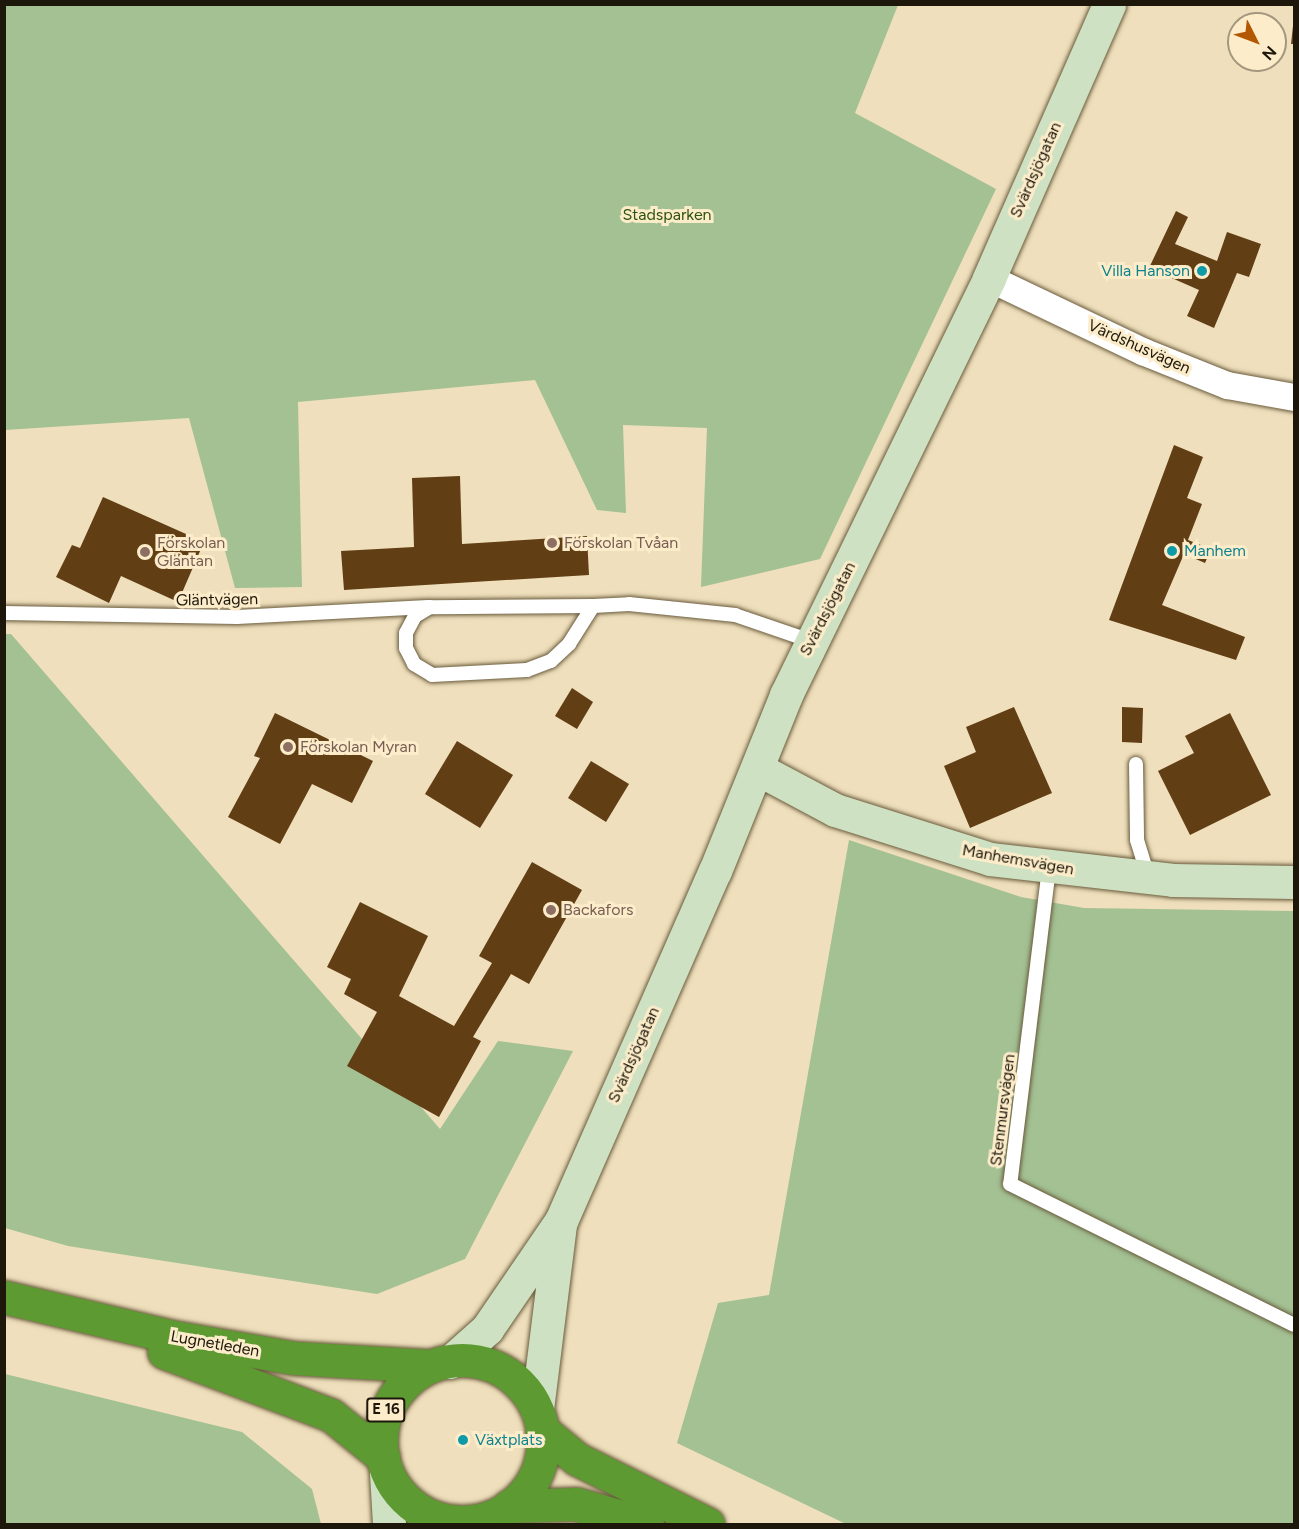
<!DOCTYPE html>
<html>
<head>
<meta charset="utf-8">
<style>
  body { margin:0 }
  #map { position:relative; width:1299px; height:1529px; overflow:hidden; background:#efdfbc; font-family:Figtree,sans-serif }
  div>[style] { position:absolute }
  .green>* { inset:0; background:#a3c193 }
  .building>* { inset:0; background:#613e14 }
  .roads { filter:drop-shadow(0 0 2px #695b3c) drop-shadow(0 0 2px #695b3c) }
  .lane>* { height:14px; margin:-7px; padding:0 7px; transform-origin:7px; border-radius:7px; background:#fff }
  .street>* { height:27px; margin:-13.5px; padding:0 13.5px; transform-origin:13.5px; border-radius:13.5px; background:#fff }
  .secondary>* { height:33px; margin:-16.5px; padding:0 16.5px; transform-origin:16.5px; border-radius:16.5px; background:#cee1c2 }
  .highway>* { height:33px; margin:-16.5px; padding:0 16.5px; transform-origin:16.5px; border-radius:16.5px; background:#5d9a32 }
  .highway>.ring { margin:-16.5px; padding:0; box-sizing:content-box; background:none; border:33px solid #5d9a32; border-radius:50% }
  .dots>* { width:16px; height:16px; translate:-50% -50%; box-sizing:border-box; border:3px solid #fcecc9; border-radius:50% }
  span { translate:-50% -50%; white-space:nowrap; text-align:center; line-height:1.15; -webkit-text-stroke:6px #fcecc9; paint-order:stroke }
  .shield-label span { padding:2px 4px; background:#fcecc9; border:2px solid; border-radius:4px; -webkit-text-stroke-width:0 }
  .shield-label { font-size:15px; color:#1d170b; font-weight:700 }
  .street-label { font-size:16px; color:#1d170b }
  .park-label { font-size:16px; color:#2d530f }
  .culture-label { font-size:16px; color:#0d838f }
  .right { translate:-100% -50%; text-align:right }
  .left { translate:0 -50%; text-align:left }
  .education-label { font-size:16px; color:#785e54 }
  .frame { position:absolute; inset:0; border:6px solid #1d170b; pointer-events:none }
  .north { position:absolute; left:1227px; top:12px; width:60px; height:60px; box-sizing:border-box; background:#fcecc9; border:2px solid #a3977d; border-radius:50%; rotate:132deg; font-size:16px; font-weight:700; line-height:24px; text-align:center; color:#1d170b }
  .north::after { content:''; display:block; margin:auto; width:21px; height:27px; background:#b45703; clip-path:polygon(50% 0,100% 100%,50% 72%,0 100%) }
</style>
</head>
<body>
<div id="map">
  <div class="green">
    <i style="clip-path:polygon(5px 4px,898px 5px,855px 113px,996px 189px,820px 559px,701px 587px,707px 428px,623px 425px,626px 513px,597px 510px,535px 380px,298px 402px,302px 587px,235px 588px,189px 418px,5px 430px)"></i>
    <i style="clip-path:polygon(5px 634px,11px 634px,440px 1129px,498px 1041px,573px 1051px,465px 1259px,377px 1294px,68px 1246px,5px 1228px)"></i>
    <i style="clip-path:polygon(849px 840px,1021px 897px,1084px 908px,1294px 911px,1294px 1524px,846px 1524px,677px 1443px,718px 1303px,769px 1295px)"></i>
    <i style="clip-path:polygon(5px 1374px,242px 1432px,312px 1489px,321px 1524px,5px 1524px)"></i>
  </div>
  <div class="building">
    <i style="clip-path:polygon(1293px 26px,1294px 26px,1294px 44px,1291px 44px)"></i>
    <i style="clip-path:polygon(1176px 211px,1188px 217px,1175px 244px,1217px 261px,1227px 232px,1261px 244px,1249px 277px,1237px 273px,1214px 328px,1187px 316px,1199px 290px,1149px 268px)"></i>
    <i style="clip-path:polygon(1174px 445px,1203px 457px,1187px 498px,1202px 504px,1188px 540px,1211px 549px,1205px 563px,1184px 554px,1162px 605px,1245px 637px,1236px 660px,1109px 620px)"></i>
    <i style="clip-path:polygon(460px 476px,462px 544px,587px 536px,589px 575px,344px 590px,341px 551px,414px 547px,412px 478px)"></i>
    <i style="clip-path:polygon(103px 497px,204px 542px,178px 602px,121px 576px,109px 603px,56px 577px,72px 545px,80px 548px)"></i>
    <i style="clip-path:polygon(572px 688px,593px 702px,577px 729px,555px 716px)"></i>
    <i style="clip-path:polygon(1014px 707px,1052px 793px,970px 828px,944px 766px,976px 752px,966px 727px)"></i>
    <i style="clip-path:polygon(1122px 707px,1143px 708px,1142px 743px,1122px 742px)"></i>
    <i style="clip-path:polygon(275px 713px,373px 761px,352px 803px,312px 784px,280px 844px,228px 817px,260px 758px,254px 756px)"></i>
    <i style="clip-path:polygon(1230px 713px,1271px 795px,1190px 835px,1158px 771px,1194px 753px,1185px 736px)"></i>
    <i style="clip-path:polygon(457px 741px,513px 775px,480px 828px,425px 794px)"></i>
    <i style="clip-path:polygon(591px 761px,629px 784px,606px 822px,568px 798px)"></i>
    <i style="clip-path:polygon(532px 862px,582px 890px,529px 984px,511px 974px,473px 1037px,481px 1041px,439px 1117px,347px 1066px,377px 1012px,344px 994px,351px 979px,327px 967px,360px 902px,428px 936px,399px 996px,454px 1026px,492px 963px,479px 956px)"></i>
  </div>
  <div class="roads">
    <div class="lane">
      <i style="left:593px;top:606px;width:163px;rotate:179.6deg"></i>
      <i style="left:430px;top:607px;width:17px;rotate:149deg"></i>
      <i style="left:415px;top:616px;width:19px;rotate:118deg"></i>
      <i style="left:406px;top:633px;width:15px;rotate:90deg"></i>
      <i style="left:406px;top:648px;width:18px;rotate:63deg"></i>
      <i style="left:414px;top:664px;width:21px;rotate:31deg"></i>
      <i style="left:432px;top:675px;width:95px;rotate:-3deg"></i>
      <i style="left:527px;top:670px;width:26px;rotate:-21deg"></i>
      <i style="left:551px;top:661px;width:25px;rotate:-43deg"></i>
      <i style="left:569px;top:644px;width:45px;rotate:-57.7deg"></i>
      <i style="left:593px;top:606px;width:36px;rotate:-3deg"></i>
      <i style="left:629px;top:604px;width:107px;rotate:5.9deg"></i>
      <i style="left:735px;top:615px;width:80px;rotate:18.9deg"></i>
      <i style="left:4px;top:613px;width:233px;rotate:1deg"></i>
      <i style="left:237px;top:617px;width:191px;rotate:-3deg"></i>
      <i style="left:1136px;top:764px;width:76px;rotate:89.2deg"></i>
      <i style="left:1137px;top:840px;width:38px;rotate:73deg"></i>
      <i style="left:1049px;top:868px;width:318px;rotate:97deg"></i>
      <i style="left:1010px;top:1184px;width:317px;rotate:26.4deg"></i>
    </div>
    <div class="street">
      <i style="left:989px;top:278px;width:170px;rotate:25.5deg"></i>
      <i style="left:1142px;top:351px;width:92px;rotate:21.8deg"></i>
      <i style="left:1227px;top:385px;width:68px;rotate:10.2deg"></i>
    </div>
    <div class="secondary">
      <i style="left:758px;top:769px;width:87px;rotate:28deg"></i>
      <i style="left:835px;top:810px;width:163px;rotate:17.5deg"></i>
      <i style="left:990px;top:859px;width:184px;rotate:6.5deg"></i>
      <i style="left:1173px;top:880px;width:121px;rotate:0.9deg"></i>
      <i style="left:450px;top:1362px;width:50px;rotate:-41.7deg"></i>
      <i style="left:487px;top:1329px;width:131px;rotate:-55.6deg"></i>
      <i style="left:561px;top:1221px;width:382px;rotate:-66.3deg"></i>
      <i style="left:715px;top:871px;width:190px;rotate:-68deg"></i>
      <i style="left:786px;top:695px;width:464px;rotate:-64deg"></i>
      <i style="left:989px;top:278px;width:299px;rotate:-66.3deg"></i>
      <i style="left:537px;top:1409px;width:185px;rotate:-82.9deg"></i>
      <i style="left:386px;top:1473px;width:51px;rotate:86.6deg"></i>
      <i style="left:487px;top:1524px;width:10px;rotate:-45deg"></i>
    </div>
    <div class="highway">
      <i style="left:4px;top:1297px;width:174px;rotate:13.3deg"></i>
      <i style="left:173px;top:1337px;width:123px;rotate:9.8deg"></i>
      <i style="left:294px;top:1358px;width:136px;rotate:3.4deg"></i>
      <i style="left:164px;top:1352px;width:178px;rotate:20.7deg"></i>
      <i style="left:331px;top:1415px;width:67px;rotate:38.9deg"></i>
      <i class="ring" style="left:381px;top:1360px;width:129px;height:129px"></i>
      <i style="left:542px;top:1430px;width:45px;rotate:39.6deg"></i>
      <i style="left:577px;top:1459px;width:146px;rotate:26.4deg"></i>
      <i style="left:509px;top:1506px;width:67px;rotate:-1.7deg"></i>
      <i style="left:576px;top:1504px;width:74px;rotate:15.7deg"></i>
    </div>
  </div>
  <div class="dots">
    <i style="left:1202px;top:271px;background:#0f9aa8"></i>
    <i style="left:552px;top:543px;background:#8d6e63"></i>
    <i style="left:1172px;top:551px;background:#0f9aa8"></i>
    <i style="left:145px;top:552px;background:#8d6e63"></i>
    <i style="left:288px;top:747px;background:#8d6e63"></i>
    <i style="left:551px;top:910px;background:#8d6e63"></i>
    <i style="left:463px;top:1440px;background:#0f9aa8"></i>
  </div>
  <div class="shield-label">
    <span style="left:386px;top:1410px">E 16</span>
  </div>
  <div class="street-label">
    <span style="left:1036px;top:170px;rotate:-66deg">Svärdsjögatan</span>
    <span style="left:1139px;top:347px;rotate:24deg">Värdshusvägen</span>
    <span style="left:217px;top:600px;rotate:-1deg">Gläntvägen</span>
    <span style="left:828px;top:609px;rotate:-63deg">Svärdsjögatan</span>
    <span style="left:1018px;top:860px;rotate:10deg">Manhemsvägen</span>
    <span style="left:634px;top:1055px;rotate:-66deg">Svärdsjögatan</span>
    <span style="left:1003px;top:1110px;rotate:-83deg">Stenmursvägen</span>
    <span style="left:215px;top:1344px;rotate:10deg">Lugnetleden</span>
  </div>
  <div class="park-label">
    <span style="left:667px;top:215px">Stadsparken</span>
  </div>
  <div class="culture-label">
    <span class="right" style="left:1190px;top:271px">Villa Hanson</span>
    <span class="left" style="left:1184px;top:551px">Manhem</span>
    <span class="left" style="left:475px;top:1440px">Växtplats</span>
  </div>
  <div class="education-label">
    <span class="left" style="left:157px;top:552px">Förskolan<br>Gläntan</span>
    <span class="left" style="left:564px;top:543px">Förskolan Tvåan</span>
    <span class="left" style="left:300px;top:747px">Förskolan Myran</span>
    <span class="left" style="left:563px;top:910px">Backafors</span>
  </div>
  <div class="frame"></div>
  <div class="north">N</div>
</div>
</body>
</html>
